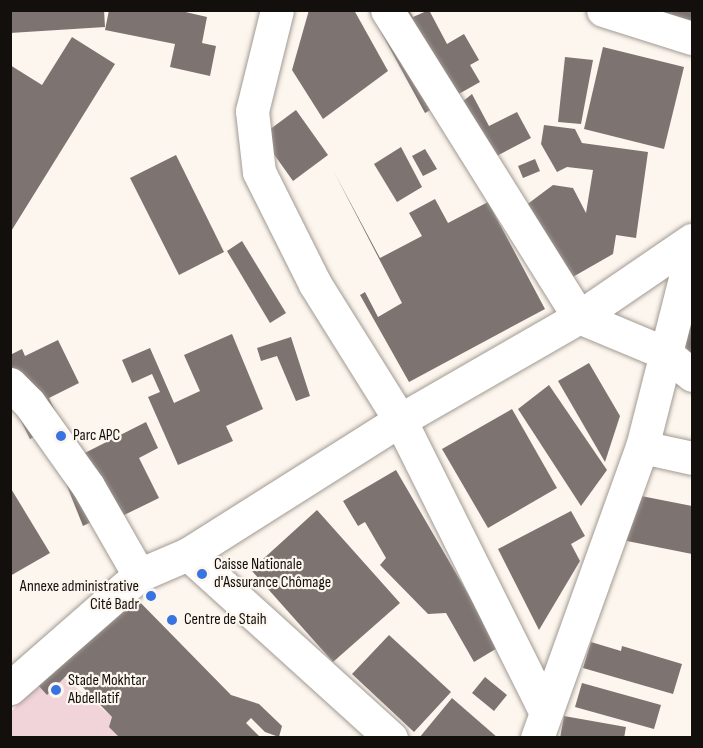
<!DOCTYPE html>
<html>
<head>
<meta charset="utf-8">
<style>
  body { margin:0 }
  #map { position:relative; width:703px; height:748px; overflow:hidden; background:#fdf6ee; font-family:"Sofia Sans Condensed",sans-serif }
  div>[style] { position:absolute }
  .green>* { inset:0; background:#f1d3da }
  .building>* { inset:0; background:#7d7371 }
  .roads { filter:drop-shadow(0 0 2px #a19a93) drop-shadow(0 0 2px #a19a93) }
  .minor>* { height:33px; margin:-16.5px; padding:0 16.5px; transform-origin:16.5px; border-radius:16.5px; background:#fff }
  .dots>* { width:16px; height:16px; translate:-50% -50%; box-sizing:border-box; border:3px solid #fdf6ee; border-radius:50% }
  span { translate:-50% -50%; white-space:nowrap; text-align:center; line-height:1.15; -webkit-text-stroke:4.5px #fdf6ee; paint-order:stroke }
  .poi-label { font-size:16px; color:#120f0d }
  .left { translate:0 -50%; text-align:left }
  .right { translate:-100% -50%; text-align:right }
  .frame { position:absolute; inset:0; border:12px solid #120f0d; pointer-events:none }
</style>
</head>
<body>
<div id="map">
  <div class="green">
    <i style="clip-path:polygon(52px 668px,137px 737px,11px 737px,10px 713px)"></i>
  </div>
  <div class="building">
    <i style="clip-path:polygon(10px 10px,104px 10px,105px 27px,10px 33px)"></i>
    <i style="clip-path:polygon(109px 10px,177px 10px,207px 17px,202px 43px,216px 46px,210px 76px,170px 67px,175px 44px,105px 30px)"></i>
    <i style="clip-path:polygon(309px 10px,354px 10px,388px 71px,323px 119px,292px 70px)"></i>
    <i style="clip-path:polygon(369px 10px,409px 10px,413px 17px,429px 10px,447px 44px,464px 34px,479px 60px,470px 65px,480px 82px,425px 113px)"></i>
    <i style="clip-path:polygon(656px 10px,692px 10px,692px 21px)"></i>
    <i style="clip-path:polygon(72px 37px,115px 64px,10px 233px,10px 65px,42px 85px)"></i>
    <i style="clip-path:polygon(603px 47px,684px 67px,664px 149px,584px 129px)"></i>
    <i style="clip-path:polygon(565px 57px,593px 60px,581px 124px,558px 122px)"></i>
    <i style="clip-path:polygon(472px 94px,489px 126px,517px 112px,531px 138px,493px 158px,457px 106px)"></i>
    <i style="clip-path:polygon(296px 110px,328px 155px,293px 181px,261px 136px)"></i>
    <i style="clip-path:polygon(544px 125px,575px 129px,582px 143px,648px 152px,636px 238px,616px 235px,613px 254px,571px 278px,525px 206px,553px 185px,573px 188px,586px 213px,593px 170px,567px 167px,557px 172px,541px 144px)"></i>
    <i style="clip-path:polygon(401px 147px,422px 187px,397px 202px,374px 164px)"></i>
    <i style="clip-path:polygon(425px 149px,437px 169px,423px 176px,412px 156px)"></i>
    <i style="clip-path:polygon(176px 155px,224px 252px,179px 275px,130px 178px)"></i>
    <i style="clip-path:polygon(535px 159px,540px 171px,523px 178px,518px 166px)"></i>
    <i style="clip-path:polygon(334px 172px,380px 258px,422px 236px,409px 213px,435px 199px,448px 223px,488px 202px,545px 309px,409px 382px,360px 295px,365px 292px,378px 317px,402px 303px)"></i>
    <i style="clip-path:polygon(242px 241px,286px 313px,270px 323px,227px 251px)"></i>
    <i style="clip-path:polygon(692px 304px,692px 355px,682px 343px)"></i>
    <i style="clip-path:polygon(232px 334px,263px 409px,226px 426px,233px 441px,178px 465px,148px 397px,160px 392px,152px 374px,132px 383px,122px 360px,150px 348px,174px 403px,200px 391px,184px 355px)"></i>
    <i style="clip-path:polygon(291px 337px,310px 396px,296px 401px,277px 356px,261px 361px,257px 348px)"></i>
    <i style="clip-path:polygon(58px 340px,79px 383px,49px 398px,61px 423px,30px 439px,10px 399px,10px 355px,22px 349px,25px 356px)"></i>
    <i style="clip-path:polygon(589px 363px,620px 416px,605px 462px,558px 381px)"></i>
    <i style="clip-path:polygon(549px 385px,607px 470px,581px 506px,518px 409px)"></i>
    <i style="clip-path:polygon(512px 409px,557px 488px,488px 528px,442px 449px)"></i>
    <i style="clip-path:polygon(146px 422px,158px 448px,139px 458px,159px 498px,116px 519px,111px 512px,83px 526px,59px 466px)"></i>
    <i style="clip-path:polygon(396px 470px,499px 647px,474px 662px,446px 613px,428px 614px,380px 565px,386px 558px,365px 522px,358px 526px,343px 501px)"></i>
    <i style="clip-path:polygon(10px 487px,50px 553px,10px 576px)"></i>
    <i style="clip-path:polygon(631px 494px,692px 506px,692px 554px,622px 540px)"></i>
    <i style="clip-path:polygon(317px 510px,400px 603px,333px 662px,251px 570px)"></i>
    <i style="clip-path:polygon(571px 511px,585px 536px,571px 544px,580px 561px,539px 630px,498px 549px)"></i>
    <i style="clip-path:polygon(131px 593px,231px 695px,259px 704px,282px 726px,279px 737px,265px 732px,251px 718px,246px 723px,261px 738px,120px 738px,109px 727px,112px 717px,69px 673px,47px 695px,38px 685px)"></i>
    <i style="clip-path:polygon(389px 635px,451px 692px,414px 732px,352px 674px)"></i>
    <i style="clip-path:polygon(591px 642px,621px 651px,622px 646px,682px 664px,673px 694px,583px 668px)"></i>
    <i style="clip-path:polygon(485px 677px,507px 695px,494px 711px,472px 693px)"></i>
    <i style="clip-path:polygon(582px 683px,661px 705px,654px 729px,575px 707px)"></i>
    <i style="clip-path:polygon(452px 698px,498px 738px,419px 738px)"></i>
    <i style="clip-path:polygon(564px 716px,626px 727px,624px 738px,560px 738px)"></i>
  </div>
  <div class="roads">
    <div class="minor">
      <i style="left:277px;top:10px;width:104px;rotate:103.9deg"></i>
      <i style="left:252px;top:111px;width:61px;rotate:83.5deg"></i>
      <i style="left:259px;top:172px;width:125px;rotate:63.4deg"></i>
      <i style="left:315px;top:284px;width:160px;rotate:58deg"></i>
      <i style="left:400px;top:420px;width:325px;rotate:63.5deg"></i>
      <i style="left:387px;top:10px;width:362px;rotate:58deg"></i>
      <i style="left:579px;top:317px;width:93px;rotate:22.7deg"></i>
      <i style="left:665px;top:353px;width:35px;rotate:39deg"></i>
      <i style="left:603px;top:10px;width:93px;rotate:17.5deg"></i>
      <i style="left:10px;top:384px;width:27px;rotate:45deg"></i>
      <i style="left:29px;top:403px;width:102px;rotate:54.6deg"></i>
      <i style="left:88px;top:486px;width:103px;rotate:60.2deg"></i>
      <i style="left:642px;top:447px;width:51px;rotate:12.4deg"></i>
      <i style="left:188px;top:554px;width:274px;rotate:42.2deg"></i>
      <i style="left:10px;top:688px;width:171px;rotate:-41.2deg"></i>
      <i style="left:139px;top:575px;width:53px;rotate:-23.2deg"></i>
      <i style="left:188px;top:554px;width:251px;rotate:-32.3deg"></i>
      <i style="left:400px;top:420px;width:207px;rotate:-29.9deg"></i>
      <i style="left:579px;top:317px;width:137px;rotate:-34.3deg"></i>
      <i style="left:537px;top:738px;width:309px;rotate:-70.2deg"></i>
      <i style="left:642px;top:447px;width:202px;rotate:-75.7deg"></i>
    </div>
  </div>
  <div class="dots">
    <i style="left:61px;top:436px;background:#3873e2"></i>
    <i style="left:202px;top:574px;background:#3873e2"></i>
    <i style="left:151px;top:596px;background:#3873e2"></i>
    <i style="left:172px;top:620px;background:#3873e2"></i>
    <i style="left:56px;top:690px;background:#3873e2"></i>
  </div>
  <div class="poi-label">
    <span class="left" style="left:73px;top:436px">Parc APC</span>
    <span class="left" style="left:214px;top:574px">Caisse Nationale<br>d'Assurance Chômage</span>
    <span class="right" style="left:139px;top:596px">Annexe administrative<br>Cité Badr</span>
    <span class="left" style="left:184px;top:620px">Centre de Staih</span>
    <span class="left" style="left:68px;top:690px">Stade Mokhtar<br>Abdellatif</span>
  </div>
  <div class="frame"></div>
</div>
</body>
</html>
